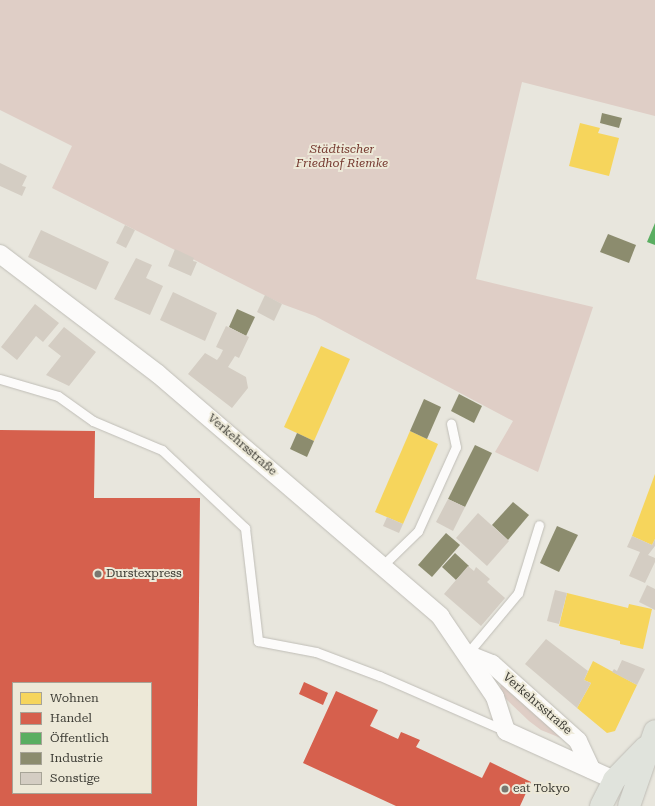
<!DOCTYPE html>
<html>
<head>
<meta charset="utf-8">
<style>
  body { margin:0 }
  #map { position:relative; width:655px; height:806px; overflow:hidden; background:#e8e6dd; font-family:"Roboto Serif",serif }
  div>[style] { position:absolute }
  .green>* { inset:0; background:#dfcec6 }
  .homes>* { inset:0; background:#f6d55c }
  .shops>* { inset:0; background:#d6604d }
  .public>* { inset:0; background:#5aae61 }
  .industry>* { inset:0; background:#8c8c6e }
  .building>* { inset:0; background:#d4cdc3 }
  .roads { filter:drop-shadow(0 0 1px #bfbdb6) drop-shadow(0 0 1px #bfbdb6) }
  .lane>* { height:9px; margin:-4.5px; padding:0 4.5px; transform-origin:4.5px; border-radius:4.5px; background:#fcfbfa }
  .street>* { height:18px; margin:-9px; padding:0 9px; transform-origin:9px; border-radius:9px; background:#fcfbfa }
  .primary>* { height:22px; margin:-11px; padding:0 11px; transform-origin:11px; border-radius:11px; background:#e0e3dc }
  .dots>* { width:11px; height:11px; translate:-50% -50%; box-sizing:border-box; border:2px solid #ede9d8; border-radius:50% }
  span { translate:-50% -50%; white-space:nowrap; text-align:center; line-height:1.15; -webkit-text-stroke:4px #ede9d8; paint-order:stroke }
  .park-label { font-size:12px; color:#763a30; font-style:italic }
  .street-label { font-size:12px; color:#3d3c35 }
  .poi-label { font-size:12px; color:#3d3c35 }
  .left { translate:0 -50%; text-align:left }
  .legend { position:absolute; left:12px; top:682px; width:140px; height:112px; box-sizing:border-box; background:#ede9d8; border:1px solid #a7a497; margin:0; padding:5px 7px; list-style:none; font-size:12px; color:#3d3c35 }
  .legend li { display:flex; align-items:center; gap:8px; height:20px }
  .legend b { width:20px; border:1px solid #a7a497 }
</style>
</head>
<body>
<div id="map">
  <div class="green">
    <i style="clip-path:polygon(0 0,655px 0,655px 116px,522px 82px,476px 279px,593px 307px,538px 472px,495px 452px,513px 421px,315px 316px,282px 304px,52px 188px,72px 146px,0 110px)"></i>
    <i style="clip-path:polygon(501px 682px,573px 743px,541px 730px,529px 721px,506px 699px,500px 690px)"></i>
  </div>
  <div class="homes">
    <i style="clip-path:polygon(580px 123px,600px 128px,598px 133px,619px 138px,609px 176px,569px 166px)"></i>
    <i style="clip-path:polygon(321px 346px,350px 359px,314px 441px,284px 427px)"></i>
    <i style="clip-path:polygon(410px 431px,438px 444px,403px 524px,375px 512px)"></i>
    <i style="clip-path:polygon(655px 474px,655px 539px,652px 545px,632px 536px)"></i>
    <i style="clip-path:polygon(567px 593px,628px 608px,629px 604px,652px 609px,643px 649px,620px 644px,620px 641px,559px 626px)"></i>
    <i style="clip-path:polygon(593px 661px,637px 685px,615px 731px,607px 733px,577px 708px,591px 683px,584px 680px)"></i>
  </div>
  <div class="shops">
    <i style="clip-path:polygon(evenodd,0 430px,95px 431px,94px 498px,200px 498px,197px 806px,0 806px,0 430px,13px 683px,151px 683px,151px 793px,13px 793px,13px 683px)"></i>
    <i style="clip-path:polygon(304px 682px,328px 693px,323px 705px,299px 694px)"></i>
    <i style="clip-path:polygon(336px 691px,378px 710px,370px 726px,398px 739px,401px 732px,406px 734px,420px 740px,416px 747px,482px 778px,490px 762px,531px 782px,520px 806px,396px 806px,303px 763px)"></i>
  </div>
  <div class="public">
    <i style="clip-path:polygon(655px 223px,655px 245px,647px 242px)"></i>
  </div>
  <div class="industry">
    <i style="clip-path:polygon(602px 113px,622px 118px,619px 128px,600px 123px)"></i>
    <i style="clip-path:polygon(608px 234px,636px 245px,629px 263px,600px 252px)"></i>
    <i style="clip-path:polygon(237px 309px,255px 317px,246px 336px,229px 327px)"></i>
    <i style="clip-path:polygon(459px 394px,482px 406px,474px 423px,451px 411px)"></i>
    <i style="clip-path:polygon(424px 399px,441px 407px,427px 439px,410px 431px)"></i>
    <i style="clip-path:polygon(297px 433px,314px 441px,307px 457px,290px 449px)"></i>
    <i style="clip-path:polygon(475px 445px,492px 453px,465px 507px,448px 499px)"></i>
    <i style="clip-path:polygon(513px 502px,529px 515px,508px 540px,492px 525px)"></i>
    <i style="clip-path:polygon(557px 526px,578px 535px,559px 572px,540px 563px)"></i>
    <i style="clip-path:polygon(446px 533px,460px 545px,432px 577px,418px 565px)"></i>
    <i style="clip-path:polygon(455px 553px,469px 566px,456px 580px,442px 567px)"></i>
  </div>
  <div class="building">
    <i style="clip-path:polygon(0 163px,27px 176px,22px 186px,26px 187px,22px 196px,0 186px)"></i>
    <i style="clip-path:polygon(125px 225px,135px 230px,126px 248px,116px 243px)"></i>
    <i style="clip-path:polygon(41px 230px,109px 262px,96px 290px,28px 257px)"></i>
    <i style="clip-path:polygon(175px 249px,194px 258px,193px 261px,197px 262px,191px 276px,168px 266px)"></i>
    <i style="clip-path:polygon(136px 258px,152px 265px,146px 278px,163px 286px,150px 315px,114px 299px)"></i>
    <i style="clip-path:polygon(173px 292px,217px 313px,205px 341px,160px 320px)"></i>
    <i style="clip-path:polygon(265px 295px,282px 304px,274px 321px,257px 312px)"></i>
    <i style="clip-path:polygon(35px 304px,59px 323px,43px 342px,36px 336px,17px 360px,1px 347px)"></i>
    <i style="clip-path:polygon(226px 326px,249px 337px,239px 358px,235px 356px,228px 367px,246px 377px,248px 388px,232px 408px,188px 374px,205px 353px,217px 360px,220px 356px,223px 350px,216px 347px)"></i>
    <i style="clip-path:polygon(64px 327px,96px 352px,69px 386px,46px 375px,61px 356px,48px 346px)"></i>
    <i style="clip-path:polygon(448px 499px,465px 507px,453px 531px,436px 522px)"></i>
    <i style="clip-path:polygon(478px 513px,509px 541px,487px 566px,456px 538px)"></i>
    <i style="clip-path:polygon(387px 517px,403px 524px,399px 533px,383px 526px)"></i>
    <i style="clip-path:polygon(632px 536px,652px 545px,655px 539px,655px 546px,648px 555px,655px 558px,655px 562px,645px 583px,629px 576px,640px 552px,627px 547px)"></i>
    <i style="clip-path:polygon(468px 566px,474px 571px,476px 567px,490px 579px,487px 582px,505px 598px,481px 626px,444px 594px)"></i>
    <i style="clip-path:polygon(647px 585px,655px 589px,655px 610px,639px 602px)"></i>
    <i style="clip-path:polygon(555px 590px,567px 593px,559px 624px,547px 621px)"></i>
    <i style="clip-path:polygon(546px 639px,588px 671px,584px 680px,591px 683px,577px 708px,525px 664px)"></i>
    <i style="clip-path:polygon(622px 660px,645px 669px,637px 685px,612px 672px,614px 669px,617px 671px)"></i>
  </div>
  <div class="roads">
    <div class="lane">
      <i style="left:0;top:379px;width:60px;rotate:16.3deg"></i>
      <i style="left:58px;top:396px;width:43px;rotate:35.5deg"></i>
      <i style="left:93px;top:421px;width:75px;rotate:22.8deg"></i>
      <i style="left:162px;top:450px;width:114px;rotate:43.2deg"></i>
      <i style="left:245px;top:528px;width:114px;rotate:83.4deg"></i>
      <i style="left:258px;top:641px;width:59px;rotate:10.7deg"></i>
      <i style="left:316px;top:652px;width:68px;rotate:20.6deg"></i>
      <i style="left:380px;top:676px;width:137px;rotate:23.6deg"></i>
      <i style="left:382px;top:566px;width:50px;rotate:-44.2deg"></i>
      <i style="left:418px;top:531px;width:92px;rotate:-65.7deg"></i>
      <i style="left:456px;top:447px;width:24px;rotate:-102deg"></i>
      <i style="left:467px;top:654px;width:80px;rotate:-50.1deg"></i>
      <i style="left:518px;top:593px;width:71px;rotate:-72.8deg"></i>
    </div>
    <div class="street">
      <i style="left:0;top:254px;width:198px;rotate:37.2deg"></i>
      <i style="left:158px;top:374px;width:372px;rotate:40.6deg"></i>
      <i style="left:440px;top:616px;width:98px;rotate:55.8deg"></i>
      <i style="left:495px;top:697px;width:36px;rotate:72deg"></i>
      <i style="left:506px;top:731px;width:119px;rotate:24.4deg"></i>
      <i style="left:467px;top:654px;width:27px;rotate:22deg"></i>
      <i style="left:492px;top:664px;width:115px;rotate:41.8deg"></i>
      <i style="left:578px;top:741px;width:31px;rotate:65deg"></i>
    </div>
    <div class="primary">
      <i style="left:601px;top:806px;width:29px;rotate:-63deg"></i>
      <i style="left:614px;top:780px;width:45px;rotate:-45.9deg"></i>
      <i style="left:629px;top:806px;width:79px;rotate:-70.9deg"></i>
    </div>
  </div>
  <div class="dots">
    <i style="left:98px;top:574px;background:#797870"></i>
    <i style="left:505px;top:789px;background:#797870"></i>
  </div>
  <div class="park-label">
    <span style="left:342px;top:157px">Städtischer<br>Friedhof Riemke</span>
  </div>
  <div class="street-label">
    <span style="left:242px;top:445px;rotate:41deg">Verkehrsstraße</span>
    <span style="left:537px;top:704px;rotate:41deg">Verkehrsstraße</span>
  </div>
  <div class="poi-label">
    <span class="left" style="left:106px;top:574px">Durstexpress</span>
    <span class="left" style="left:513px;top:789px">eat Tokyo</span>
  </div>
  <ul class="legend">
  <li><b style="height:11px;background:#f6d55c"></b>Wohnen</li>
  <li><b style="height:11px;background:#d6604d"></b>Handel</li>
  <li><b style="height:11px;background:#5aae61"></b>Öffentlich</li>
  <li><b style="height:11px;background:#8c8c6e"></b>Industrie</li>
  <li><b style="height:11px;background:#d4cdc3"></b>Sonstige</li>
  </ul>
</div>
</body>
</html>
